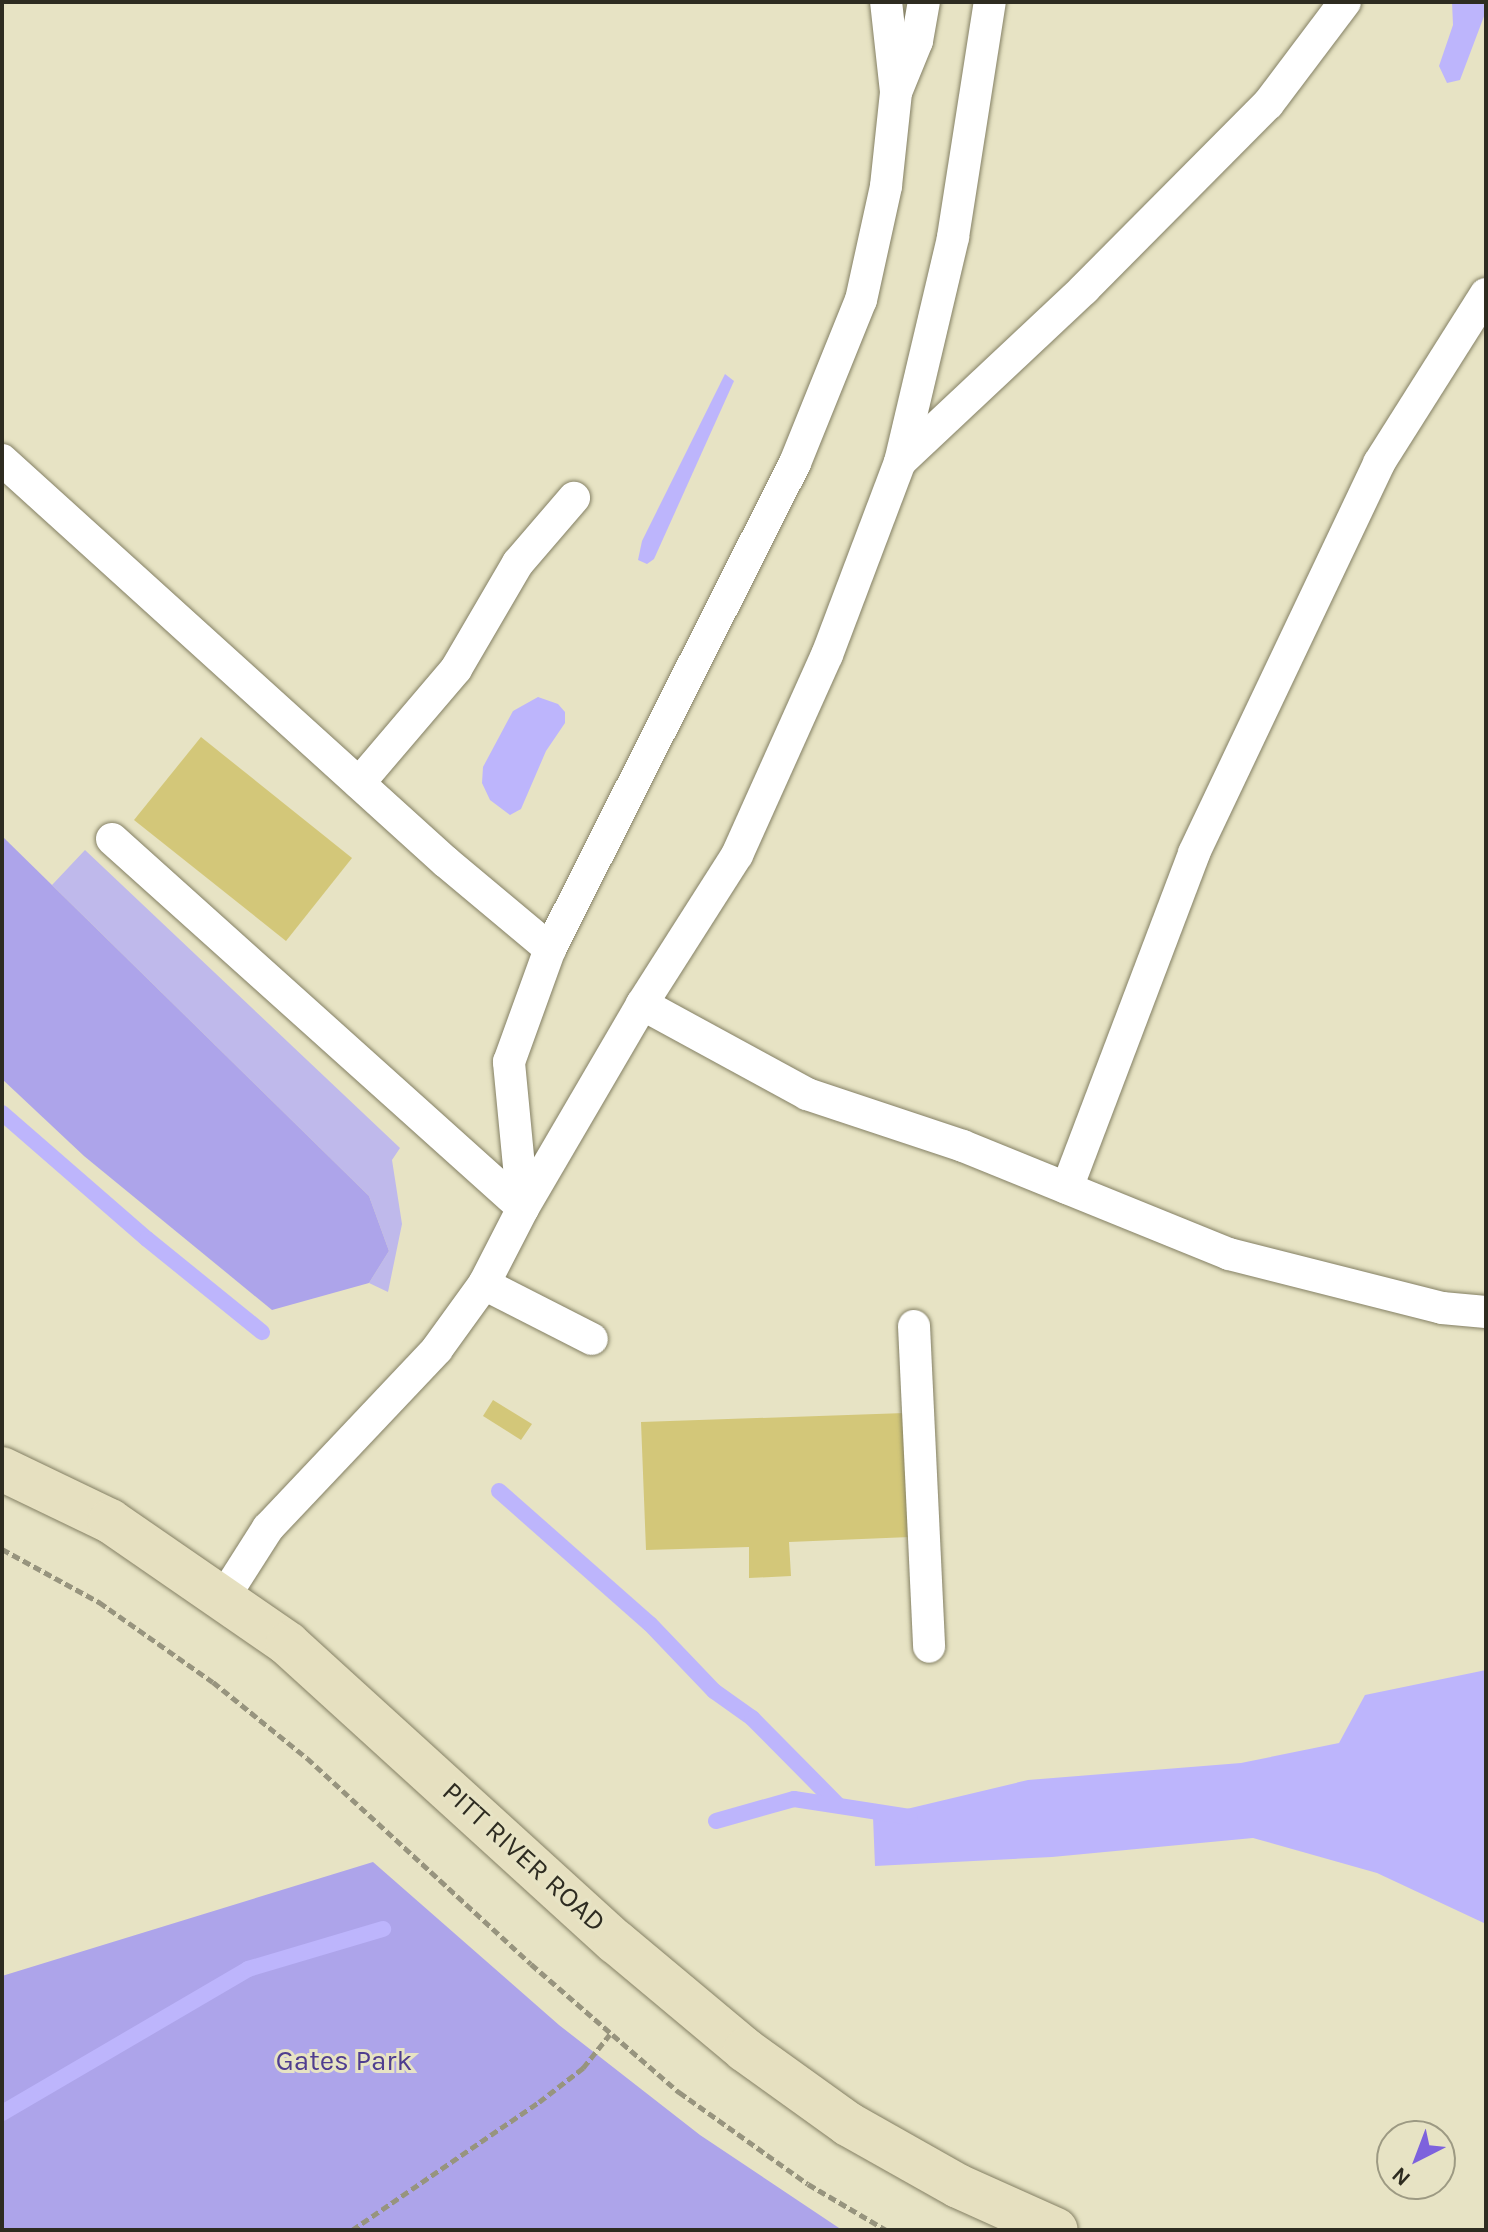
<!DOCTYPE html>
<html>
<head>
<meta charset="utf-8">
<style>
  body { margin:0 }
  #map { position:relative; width:1488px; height:2232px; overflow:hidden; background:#e7e3c4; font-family:Karla,sans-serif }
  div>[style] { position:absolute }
  .green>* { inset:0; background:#bfb9eb }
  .forest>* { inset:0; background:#ada4ea }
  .water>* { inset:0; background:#bdb5fc }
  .stream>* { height:16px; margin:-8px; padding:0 8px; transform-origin:8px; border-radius:8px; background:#bdb5fc }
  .building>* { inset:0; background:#d3c779 }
  .path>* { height:5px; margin-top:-2.5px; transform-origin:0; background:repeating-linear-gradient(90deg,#97947e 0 8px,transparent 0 12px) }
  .roads { filter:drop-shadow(0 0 2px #848064) drop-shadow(0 0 2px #848064) }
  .lane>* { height:32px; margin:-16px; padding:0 16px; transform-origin:16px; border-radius:16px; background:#fff }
  .secondary>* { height:44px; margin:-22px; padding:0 22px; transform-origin:22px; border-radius:22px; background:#e6e0c0 }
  span { translate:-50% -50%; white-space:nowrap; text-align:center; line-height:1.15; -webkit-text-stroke:6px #e7e3c4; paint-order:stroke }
  .street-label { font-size:28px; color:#2e2c21 }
  .park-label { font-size:28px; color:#4f3d8f }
  .frame { position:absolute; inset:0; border:4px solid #2e2c21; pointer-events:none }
  .north { position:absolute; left:1376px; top:2120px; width:80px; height:80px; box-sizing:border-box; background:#e7e3c4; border:2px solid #9d9a83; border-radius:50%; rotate:222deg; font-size:22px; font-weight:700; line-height:32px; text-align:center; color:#2e2c21 }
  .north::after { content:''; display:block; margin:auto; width:28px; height:36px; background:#7d62dd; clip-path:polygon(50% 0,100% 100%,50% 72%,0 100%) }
</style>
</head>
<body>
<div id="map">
  <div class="green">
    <i style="clip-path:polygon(85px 850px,400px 1148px,392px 1160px,402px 1224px,388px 1292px,369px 1283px,389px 1251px,369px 1196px,52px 885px)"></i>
  </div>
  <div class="forest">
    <i style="clip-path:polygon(2px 836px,369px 1196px,389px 1251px,369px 1283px,272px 1310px,84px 1156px,2px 1079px)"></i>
    <i style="clip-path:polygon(373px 1862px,559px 2025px,700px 2135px,842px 2230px,2px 2230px,2px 1976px)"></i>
  </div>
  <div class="water">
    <i style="clip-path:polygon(1452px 2px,1486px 2px,1486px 11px,1460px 80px,1447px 83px,1439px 66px,1453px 25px)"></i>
    <i style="clip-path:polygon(725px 374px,734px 381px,654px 559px,647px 564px,638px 560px,642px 541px)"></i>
    <i style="clip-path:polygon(538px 697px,558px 704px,565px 712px,565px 723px,546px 751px,521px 809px,510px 815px,490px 800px,482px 783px,483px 767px,513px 711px)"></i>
    <i style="clip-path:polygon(1486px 1670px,1486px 1924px,1377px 1873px,1253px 1838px,1052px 1857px,875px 1866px,873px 1817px,1028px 1780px,1241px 1763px,1339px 1743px,1365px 1695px)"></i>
  </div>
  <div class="stream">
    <i style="left:2px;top:1113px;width:192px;rotate:41deg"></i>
    <i style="left:147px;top:1239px;width:148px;rotate:39deg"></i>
    <i style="left:499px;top:1491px;width:201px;rotate:41.4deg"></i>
    <i style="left:650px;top:1624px;width:93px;rotate:46.3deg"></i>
    <i style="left:714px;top:1691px;width:47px;rotate:35.4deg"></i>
    <i style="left:752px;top:1718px;width:121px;rotate:45.3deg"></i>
    <i style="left:716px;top:1821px;width:81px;rotate:-15.8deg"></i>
    <i style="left:794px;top:1799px;width:117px;rotate:8.8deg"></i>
    <i style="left:2px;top:2113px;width:285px;rotate:-30.3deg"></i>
    <i style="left:248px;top:1969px;width:141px;rotate:-16.5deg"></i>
  </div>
  <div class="building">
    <i style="clip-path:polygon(201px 737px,352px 858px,286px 941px,134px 820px)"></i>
    <i style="clip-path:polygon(493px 1400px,532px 1424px,521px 1440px,483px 1416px)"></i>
    <i style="clip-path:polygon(905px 1413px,910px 1537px,789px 1542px,791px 1576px,749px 1578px,749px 1547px,646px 1550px,641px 1422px)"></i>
  </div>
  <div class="path">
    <i style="left:2px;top:1549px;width:111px;rotate:28.7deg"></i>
    <i style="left:99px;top:1602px;width:139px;rotate:35.1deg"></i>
    <i style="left:213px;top:1682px;width:121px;rotate:39deg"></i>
    <i style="left:307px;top:1758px;width:304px;rotate:42.6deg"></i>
    <i style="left:531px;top:1964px;width:196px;rotate:40.9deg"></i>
    <i style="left:679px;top:2092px;width:158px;rotate:35.5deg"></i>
    <i style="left:808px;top:2184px;width:91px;rotate:30.5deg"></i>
    <i style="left:352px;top:2230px;width:227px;rotate:-34.4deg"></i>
    <i style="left:539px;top:2102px;width:56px;rotate:-37.7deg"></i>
    <i style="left:583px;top:2068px;width:43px;rotate:-51.5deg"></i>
  </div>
  <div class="roads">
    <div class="lane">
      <i style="left:897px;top:90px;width:53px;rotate:-67.8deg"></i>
      <i style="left:917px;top:41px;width:40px;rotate:-80deg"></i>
      <i style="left:2px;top:460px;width:599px;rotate:42.16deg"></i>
      <i style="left:446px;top:862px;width:136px;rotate:39.9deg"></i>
      <i style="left:900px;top:462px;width:253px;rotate:-43.2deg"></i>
      <i style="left:1084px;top:289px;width:261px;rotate:-45.2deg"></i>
      <i style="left:1268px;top:104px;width:128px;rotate:-53deg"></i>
      <i style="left:359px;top:783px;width:150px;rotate:-49.6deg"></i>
      <i style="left:456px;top:669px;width:123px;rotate:-59.7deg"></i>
      <i style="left:518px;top:563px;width:86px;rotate:-49.3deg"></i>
      <i style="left:112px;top:839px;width:552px;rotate:41.92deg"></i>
      <i style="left:642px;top:1004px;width:188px;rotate:28.6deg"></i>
      <i style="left:807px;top:1094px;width:164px;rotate:18.4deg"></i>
      <i style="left:963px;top:1146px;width:287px;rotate:22.1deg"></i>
      <i style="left:1229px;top:1254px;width:220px;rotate:14.2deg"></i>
      <i style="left:1442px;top:1308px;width:44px;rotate:5.2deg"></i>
      <i style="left:1067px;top:1188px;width:358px;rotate:-69.2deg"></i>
      <i style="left:1194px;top:853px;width:432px;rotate:-64.6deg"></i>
      <i style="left:1379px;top:463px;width:200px;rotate:-57.7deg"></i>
      <i style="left:523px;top:1208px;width:147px;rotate:-95.5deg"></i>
      <i style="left:509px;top:1062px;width:120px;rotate:-70.1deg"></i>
      <i style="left:550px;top:949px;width:544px;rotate:-63.25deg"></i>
      <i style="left:795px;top:463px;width:176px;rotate:-68deg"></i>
      <i style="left:861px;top:300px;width:117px;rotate:-77.6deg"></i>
      <i style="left:886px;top:186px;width:95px;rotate:-83.9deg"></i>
      <i style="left:896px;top:92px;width:91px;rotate:-96.3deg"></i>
      <i style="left:484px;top:1284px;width:121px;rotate:27deg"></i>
      <i style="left:914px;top:1326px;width:321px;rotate:87.3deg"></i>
      <i style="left:224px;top:1597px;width:82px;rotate:-57.5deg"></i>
      <i style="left:268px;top:1528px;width:246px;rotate:-46.6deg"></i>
      <i style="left:437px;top:1349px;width:80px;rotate:-54.1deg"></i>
      <i style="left:484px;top:1284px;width:85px;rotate:-62.8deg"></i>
      <i style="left:523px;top:1208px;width:236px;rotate:-59.7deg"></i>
      <i style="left:642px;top:1004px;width:177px;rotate:-57.5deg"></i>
      <i style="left:737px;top:855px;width:219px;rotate:-65.8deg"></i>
      <i style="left:827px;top:655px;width:206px;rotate:-69.3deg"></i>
      <i style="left:900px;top:462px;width:231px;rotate:-76.7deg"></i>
      <i style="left:953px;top:237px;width:238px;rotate:-81.1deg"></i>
    </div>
    <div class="secondary">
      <i style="left:2px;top:1469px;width:120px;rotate:25.7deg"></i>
      <i style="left:110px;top:1521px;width:216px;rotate:34.6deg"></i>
      <i style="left:288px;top:1644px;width:443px;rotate:42.3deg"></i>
      <i style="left:616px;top:1942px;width:168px;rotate:39.9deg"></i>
      <i style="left:745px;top:2050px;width:127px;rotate:35.7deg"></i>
      <i style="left:848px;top:2124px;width:126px;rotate:29.4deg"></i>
      <i style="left:958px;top:2186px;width:107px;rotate:24.2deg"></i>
    </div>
  </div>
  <div class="street-label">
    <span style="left:524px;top:1857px;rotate:42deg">PITT RIVER ROAD</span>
  </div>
  <div class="park-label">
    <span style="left:344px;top:2061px">Gates Park</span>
  </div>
  <div class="frame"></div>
  <div class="north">N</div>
</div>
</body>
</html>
